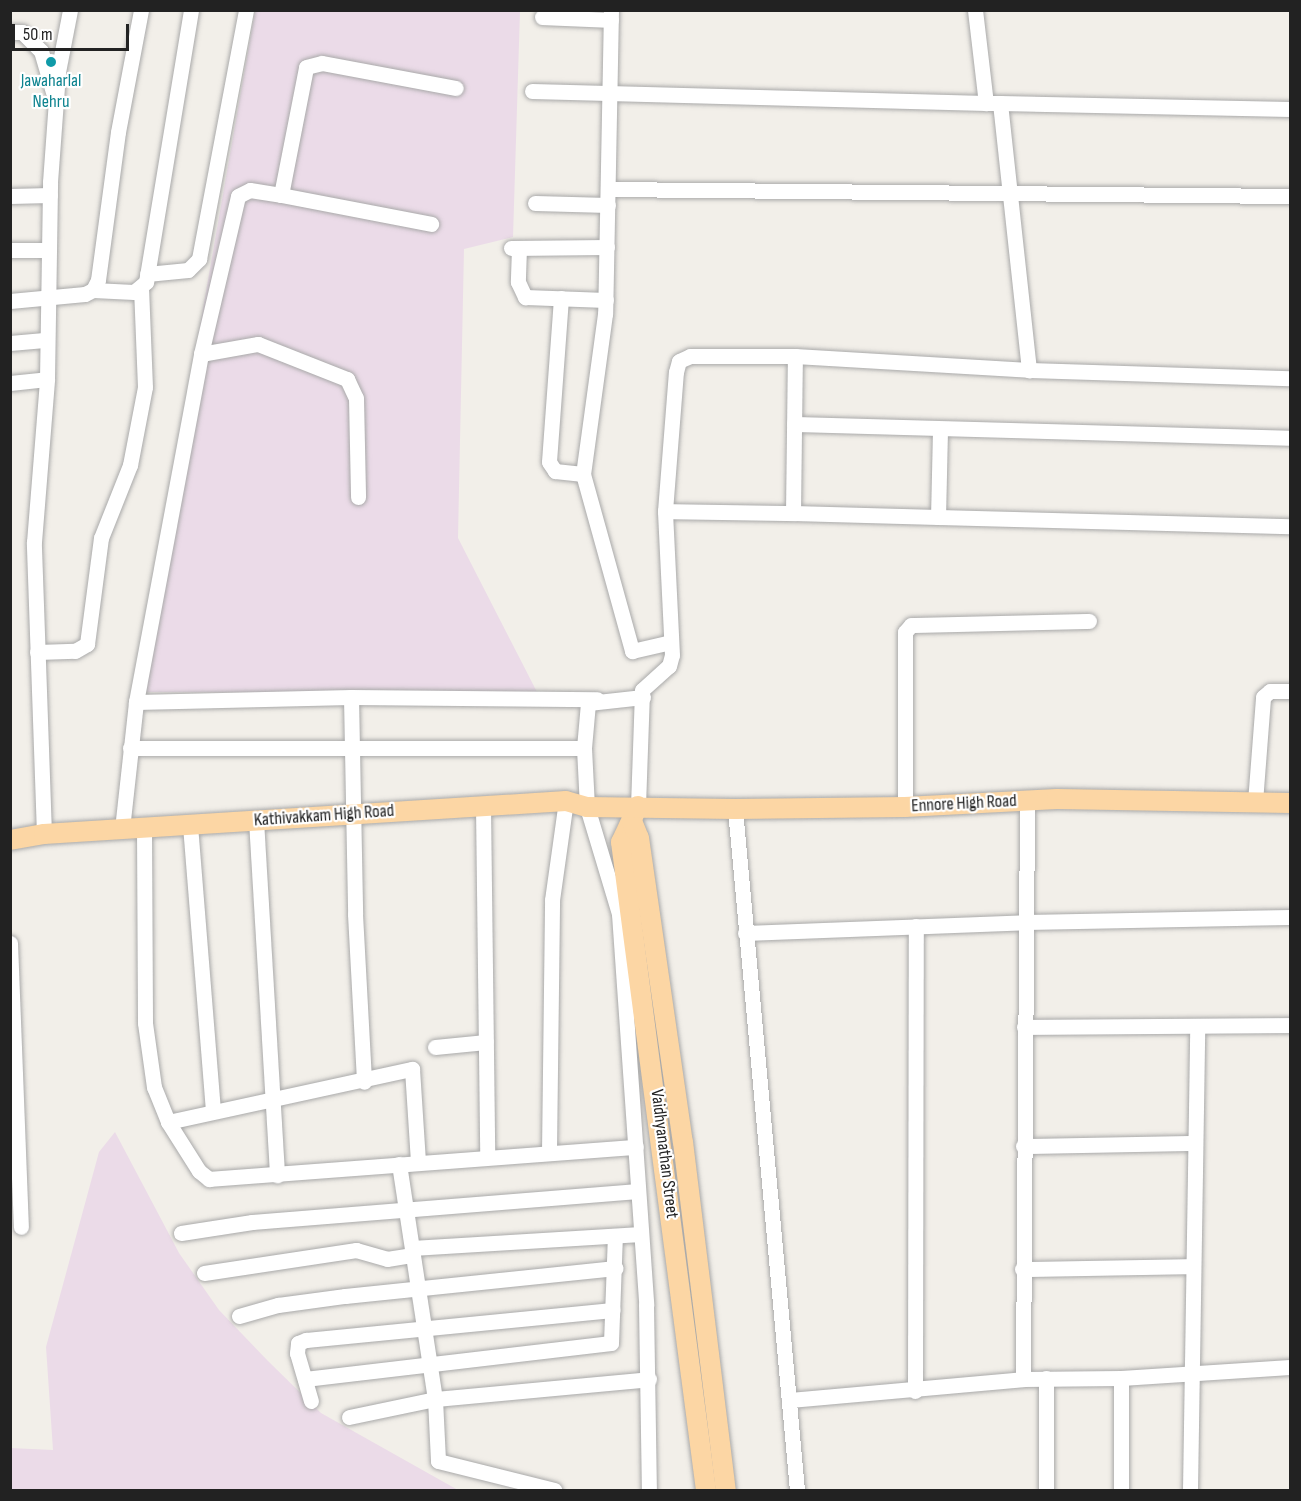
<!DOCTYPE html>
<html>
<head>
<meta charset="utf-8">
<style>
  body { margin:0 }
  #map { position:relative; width:1301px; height:1501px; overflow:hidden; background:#f2efe9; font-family:"Sofia Sans Condensed",sans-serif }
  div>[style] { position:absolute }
  .industrial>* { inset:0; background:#ebdbe8 }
  .roads { filter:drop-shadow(0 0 2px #a9a9a9) drop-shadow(0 0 2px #a9a9a9) }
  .minor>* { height:15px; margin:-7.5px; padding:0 7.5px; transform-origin:7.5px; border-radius:7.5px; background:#fff }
  .major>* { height:20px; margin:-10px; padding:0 10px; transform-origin:10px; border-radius:10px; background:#fcd6a4 }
  .dots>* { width:16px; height:16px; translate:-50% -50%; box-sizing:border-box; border:3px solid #fff; border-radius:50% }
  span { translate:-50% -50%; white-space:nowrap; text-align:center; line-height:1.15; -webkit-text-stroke:4.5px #fff; paint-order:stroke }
  .culture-label { font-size:18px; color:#0d838f }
  .street-label { font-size:18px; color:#222 }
  .frame { position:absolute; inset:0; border:12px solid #222; pointer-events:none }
  .scale { position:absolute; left:12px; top:24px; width:117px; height:27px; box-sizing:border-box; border:3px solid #222; border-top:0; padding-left:8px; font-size:18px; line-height:21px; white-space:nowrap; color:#222; -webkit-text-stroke:4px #fff; paint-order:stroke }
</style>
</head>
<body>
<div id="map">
  <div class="industrial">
    <i style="clip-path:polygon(255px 11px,520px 11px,513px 237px,464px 249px,458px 538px,538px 694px,136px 692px)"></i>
    <i style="clip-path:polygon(115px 1132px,179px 1253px,219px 1310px,268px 1361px,321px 1413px,458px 1490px,11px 1490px,10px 1448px,53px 1450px,46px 1347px,99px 1152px)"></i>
  </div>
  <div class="roads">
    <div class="minor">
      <i style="left:611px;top:10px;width:304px;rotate:91.1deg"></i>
      <i style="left:605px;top:314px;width:162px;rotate:97.8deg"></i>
      <i style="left:583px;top:474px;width:184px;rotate:74.5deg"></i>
      <i style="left:632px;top:651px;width:40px;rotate:-13deg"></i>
      <i style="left:975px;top:10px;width:94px;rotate:83.3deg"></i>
      <i style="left:986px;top:103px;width:14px"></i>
      <i style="left:1000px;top:103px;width:269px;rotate:83.8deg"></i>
      <i style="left:1029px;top:370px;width:261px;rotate:1.8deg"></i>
      <i style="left:542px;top:17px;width:69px;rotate:2.5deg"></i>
      <i style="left:10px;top:32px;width:12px"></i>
      <i style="left:22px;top:32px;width:27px;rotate:45deg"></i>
      <i style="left:41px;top:51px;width:43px;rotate:73.7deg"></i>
      <i style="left:532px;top:91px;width:454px;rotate:1.5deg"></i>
      <i style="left:1000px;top:103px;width:290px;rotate:1.2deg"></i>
      <i style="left:608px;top:189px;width:682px;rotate:0.59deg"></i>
      <i style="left:281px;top:195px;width:153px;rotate:10.9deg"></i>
      <i style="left:10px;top:196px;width:40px;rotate:-1.4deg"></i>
      <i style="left:535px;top:203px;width:73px;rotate:1.6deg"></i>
      <i style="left:511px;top:248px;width:96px;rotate:-0.6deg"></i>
      <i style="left:519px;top:248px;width:34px;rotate:92deg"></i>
      <i style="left:518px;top:282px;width:17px;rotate:65deg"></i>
      <i style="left:525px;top:297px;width:81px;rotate:2.1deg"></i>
      <i style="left:10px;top:250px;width:39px"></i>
      <i style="left:147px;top:274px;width:41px;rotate:-5.6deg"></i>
      <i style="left:188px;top:270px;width:16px;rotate:-45deg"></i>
      <i style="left:199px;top:259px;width:253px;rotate:-79.3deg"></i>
      <i style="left:93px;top:290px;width:41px;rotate:2.8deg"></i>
      <i style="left:134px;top:292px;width:16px;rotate:-40deg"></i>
      <i style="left:146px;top:282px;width:276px;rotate:-80.6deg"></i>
      <i style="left:561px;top:298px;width:164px;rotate:94.2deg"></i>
      <i style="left:549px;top:462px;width:11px;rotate:56deg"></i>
      <i style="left:555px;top:471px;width:28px;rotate:6deg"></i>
      <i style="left:10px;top:301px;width:75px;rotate:-5.3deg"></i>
      <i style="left:85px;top:294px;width:9px;rotate:-27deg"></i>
      <i style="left:93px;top:290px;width:11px;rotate:-63deg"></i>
      <i style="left:98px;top:280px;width:149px;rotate:-82.3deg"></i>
      <i style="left:118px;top:132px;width:124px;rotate:-79.3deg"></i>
      <i style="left:10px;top:343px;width:37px;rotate:-5deg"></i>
      <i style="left:201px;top:354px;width:58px;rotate:-10deg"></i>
      <i style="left:258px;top:344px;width:96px;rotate:21.5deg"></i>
      <i style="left:347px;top:379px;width:21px;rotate:65deg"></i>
      <i style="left:356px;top:398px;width:99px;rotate:88.8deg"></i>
      <i style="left:10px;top:383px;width:37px;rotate:-6deg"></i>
      <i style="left:794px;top:424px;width:496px;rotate:1.6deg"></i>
      <i style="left:940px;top:430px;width:87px;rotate:91.3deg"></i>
      <i style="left:938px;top:517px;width:352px;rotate:1.5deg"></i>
      <i style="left:665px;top:511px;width:139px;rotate:-85.5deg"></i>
      <i style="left:676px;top:372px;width:11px;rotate:-75deg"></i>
      <i style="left:679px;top:361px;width:12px;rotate:-24deg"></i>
      <i style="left:690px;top:356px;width:105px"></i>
      <i style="left:795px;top:356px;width:234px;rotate:3.4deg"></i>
      <i style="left:793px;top:513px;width:145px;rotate:1.6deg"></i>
      <i style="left:37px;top:652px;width:38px;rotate:-2deg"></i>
      <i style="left:75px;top:651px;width:14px;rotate:-30deg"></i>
      <i style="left:87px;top:644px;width:107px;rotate:-82.5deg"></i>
      <i style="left:101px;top:538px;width:79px;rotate:-68.3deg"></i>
      <i style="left:130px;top:465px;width:79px;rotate:-79.1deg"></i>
      <i style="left:145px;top:387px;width:98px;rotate:-92.3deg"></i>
      <i style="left:351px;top:697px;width:217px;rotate:88.9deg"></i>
      <i style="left:355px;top:914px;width:168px;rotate:86.9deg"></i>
      <i style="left:643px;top:697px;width:55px;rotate:173.8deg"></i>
      <i style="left:588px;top:703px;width:45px;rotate:95.1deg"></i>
      <i style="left:584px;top:748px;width:59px;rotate:87.1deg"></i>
      <i style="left:587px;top:807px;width:112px;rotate:73.3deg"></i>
      <i style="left:619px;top:914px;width:392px;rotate:86deg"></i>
      <i style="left:646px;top:1305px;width:185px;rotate:89.1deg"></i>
      <i style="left:136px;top:702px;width:215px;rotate:-1.3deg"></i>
      <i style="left:351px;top:697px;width:246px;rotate:0.5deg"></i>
      <i style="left:130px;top:748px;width:454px"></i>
      <i style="left:1027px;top:801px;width:578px;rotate:90.4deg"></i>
      <i style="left:1023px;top:1379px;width:98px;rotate:-0.6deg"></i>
      <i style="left:1121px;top:1378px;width:169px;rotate:-3.7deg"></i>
      <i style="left:1255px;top:802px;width:105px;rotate:-85.6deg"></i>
      <i style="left:1263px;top:697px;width:9px;rotate:-41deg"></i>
      <i style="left:1270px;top:691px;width:20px"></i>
      <i style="left:483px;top:806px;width:350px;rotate:89.3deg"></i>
      <i style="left:638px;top:806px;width:116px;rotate:-88deg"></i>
      <i style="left:642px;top:690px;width:36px;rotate:-42deg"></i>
      <i style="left:669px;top:666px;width:11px;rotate:-75deg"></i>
      <i style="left:672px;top:655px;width:144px;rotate:-92.8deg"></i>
      <i style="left:665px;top:511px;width:128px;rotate:0.9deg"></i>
      <i style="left:793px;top:513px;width:157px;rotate:-89.3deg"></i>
      <i style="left:905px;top:807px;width:175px;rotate:-90deg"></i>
      <i style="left:905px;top:632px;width:9px;rotate:-49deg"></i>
      <i style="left:911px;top:625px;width:178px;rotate:-1.3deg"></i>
      <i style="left:735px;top:809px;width:684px;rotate:84.8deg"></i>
      <i style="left:256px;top:820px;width:356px;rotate:86.6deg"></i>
      <i style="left:190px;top:825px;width:287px;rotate:85.4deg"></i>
      <i style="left:144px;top:828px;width:195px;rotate:89.7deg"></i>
      <i style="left:145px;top:1023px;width:65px;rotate:82deg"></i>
      <i style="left:154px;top:1087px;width:38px;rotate:68deg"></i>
      <i style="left:168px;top:1122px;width:58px;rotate:57.7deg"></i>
      <i style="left:199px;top:1171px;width:13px;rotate:39deg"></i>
      <i style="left:209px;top:1179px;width:428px;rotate:-4.3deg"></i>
      <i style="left:122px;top:829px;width:128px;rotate:-83.7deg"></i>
      <i style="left:136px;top:702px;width:354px;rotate:-79.4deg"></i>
      <i style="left:201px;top:354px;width:162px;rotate:-76.8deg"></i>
      <i style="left:238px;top:196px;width:13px;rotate:-27deg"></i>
      <i style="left:250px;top:190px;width:31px;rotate:9deg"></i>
      <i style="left:281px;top:195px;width:130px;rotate:-78.9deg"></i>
      <i style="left:306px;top:67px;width:16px;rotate:-14deg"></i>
      <i style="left:322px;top:63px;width:136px;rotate:10.6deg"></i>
      <i style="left:44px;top:834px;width:292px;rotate:-92deg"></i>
      <i style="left:34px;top:542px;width:164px;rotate:-85.4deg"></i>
      <i style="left:47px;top:379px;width:197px;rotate:-89.1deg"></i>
      <i style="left:50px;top:182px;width:110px;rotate:-85.8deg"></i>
      <i style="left:58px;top:72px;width:63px;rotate:-79deg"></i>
      <i style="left:745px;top:933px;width:281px;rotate:-2.2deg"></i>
      <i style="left:1026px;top:922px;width:264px;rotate:-1.1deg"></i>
      <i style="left:10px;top:943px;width:284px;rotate:87.8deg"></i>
      <i style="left:1024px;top:1027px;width:266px;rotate:-0.4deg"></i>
      <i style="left:435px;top:1047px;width:51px;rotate:-5.6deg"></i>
      <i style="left:168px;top:1122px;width:250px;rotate:-12.3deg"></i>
      <i style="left:412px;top:1069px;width:93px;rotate:86.3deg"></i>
      <i style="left:1023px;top:1146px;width:172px;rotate:-1deg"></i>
      <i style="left:549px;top:1152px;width:252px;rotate:-89.3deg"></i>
      <i style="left:552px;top:900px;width:100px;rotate:-82deg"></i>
      <i style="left:399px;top:1164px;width:238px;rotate:81.3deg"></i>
      <i style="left:435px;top:1399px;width:215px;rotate:-5.3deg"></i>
      <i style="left:181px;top:1233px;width:72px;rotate:-8.8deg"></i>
      <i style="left:252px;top:1222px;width:387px;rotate:-4.6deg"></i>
      <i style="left:412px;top:1248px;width:229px;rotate:-3.5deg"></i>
      <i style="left:1022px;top:1269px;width:170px;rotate:-1deg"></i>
      <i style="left:204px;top:1273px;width:154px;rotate:-8.6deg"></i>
      <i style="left:356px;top:1250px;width:32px;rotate:16deg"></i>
      <i style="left:387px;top:1259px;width:26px;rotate:-9deg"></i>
      <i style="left:239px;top:1316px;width:41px;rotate:-15.8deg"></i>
      <i style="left:278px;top:1305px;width:68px;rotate:-7.7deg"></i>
      <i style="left:345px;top:1296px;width:272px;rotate:-5.9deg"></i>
      <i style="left:1121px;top:1378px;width:112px;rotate:90deg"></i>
      <i style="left:305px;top:1379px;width:308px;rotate:-6.7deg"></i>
      <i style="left:611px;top:1343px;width:107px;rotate:-87.9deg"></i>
      <i style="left:915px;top:1391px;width:465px;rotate:-89.9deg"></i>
      <i style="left:789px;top:1400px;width:235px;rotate:-5.1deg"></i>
      <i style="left:311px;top:1401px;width:50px;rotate:-106.3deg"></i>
      <i style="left:297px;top:1353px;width:10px;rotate:-84deg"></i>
      <i style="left:298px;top:1343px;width:9px;rotate:-21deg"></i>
      <i style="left:306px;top:1340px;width:308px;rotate:-5.6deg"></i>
      <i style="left:349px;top:1417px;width:88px;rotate:-11.8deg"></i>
      <i style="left:435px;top:1399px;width:62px;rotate:87.2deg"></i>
      <i style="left:438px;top:1461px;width:120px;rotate:14deg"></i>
      <i style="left:1046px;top:1490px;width:112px;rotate:-90deg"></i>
      <i style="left:1190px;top:1490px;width:464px;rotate:-89.1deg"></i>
    </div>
    <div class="major">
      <i style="left:638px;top:806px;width:40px;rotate:115deg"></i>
      <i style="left:621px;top:842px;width:654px;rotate:82.53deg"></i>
      <i style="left:632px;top:821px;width:18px;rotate:68deg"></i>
      <i style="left:639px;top:838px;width:307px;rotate:81.8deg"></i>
      <i style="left:683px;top:1142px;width:351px;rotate:83deg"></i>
      <i style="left:10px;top:840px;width:35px;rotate:-10deg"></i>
      <i style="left:44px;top:834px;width:523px;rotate:-3.62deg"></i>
      <i style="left:566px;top:801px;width:22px;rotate:16deg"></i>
      <i style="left:587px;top:807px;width:148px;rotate:0.8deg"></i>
      <i style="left:735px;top:809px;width:170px;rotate:-0.7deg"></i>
      <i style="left:905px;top:807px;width:152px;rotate:-3deg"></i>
      <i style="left:1057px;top:799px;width:233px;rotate:1deg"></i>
    </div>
  </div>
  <div class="dots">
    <i style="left:51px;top:62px;background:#0f9aa8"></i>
  </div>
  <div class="culture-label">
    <span style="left:51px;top:92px">Jawaharlal<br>Nehru</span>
  </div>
  <div class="street-label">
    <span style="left:964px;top:804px;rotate:-3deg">Ennore High Road</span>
    <span style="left:324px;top:816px;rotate:-4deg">Kathivakkam High Road</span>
    <span style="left:664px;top:1154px;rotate:83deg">Vaidhyanathan Street</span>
  </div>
  <div class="frame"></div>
  <div class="scale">50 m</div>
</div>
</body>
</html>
